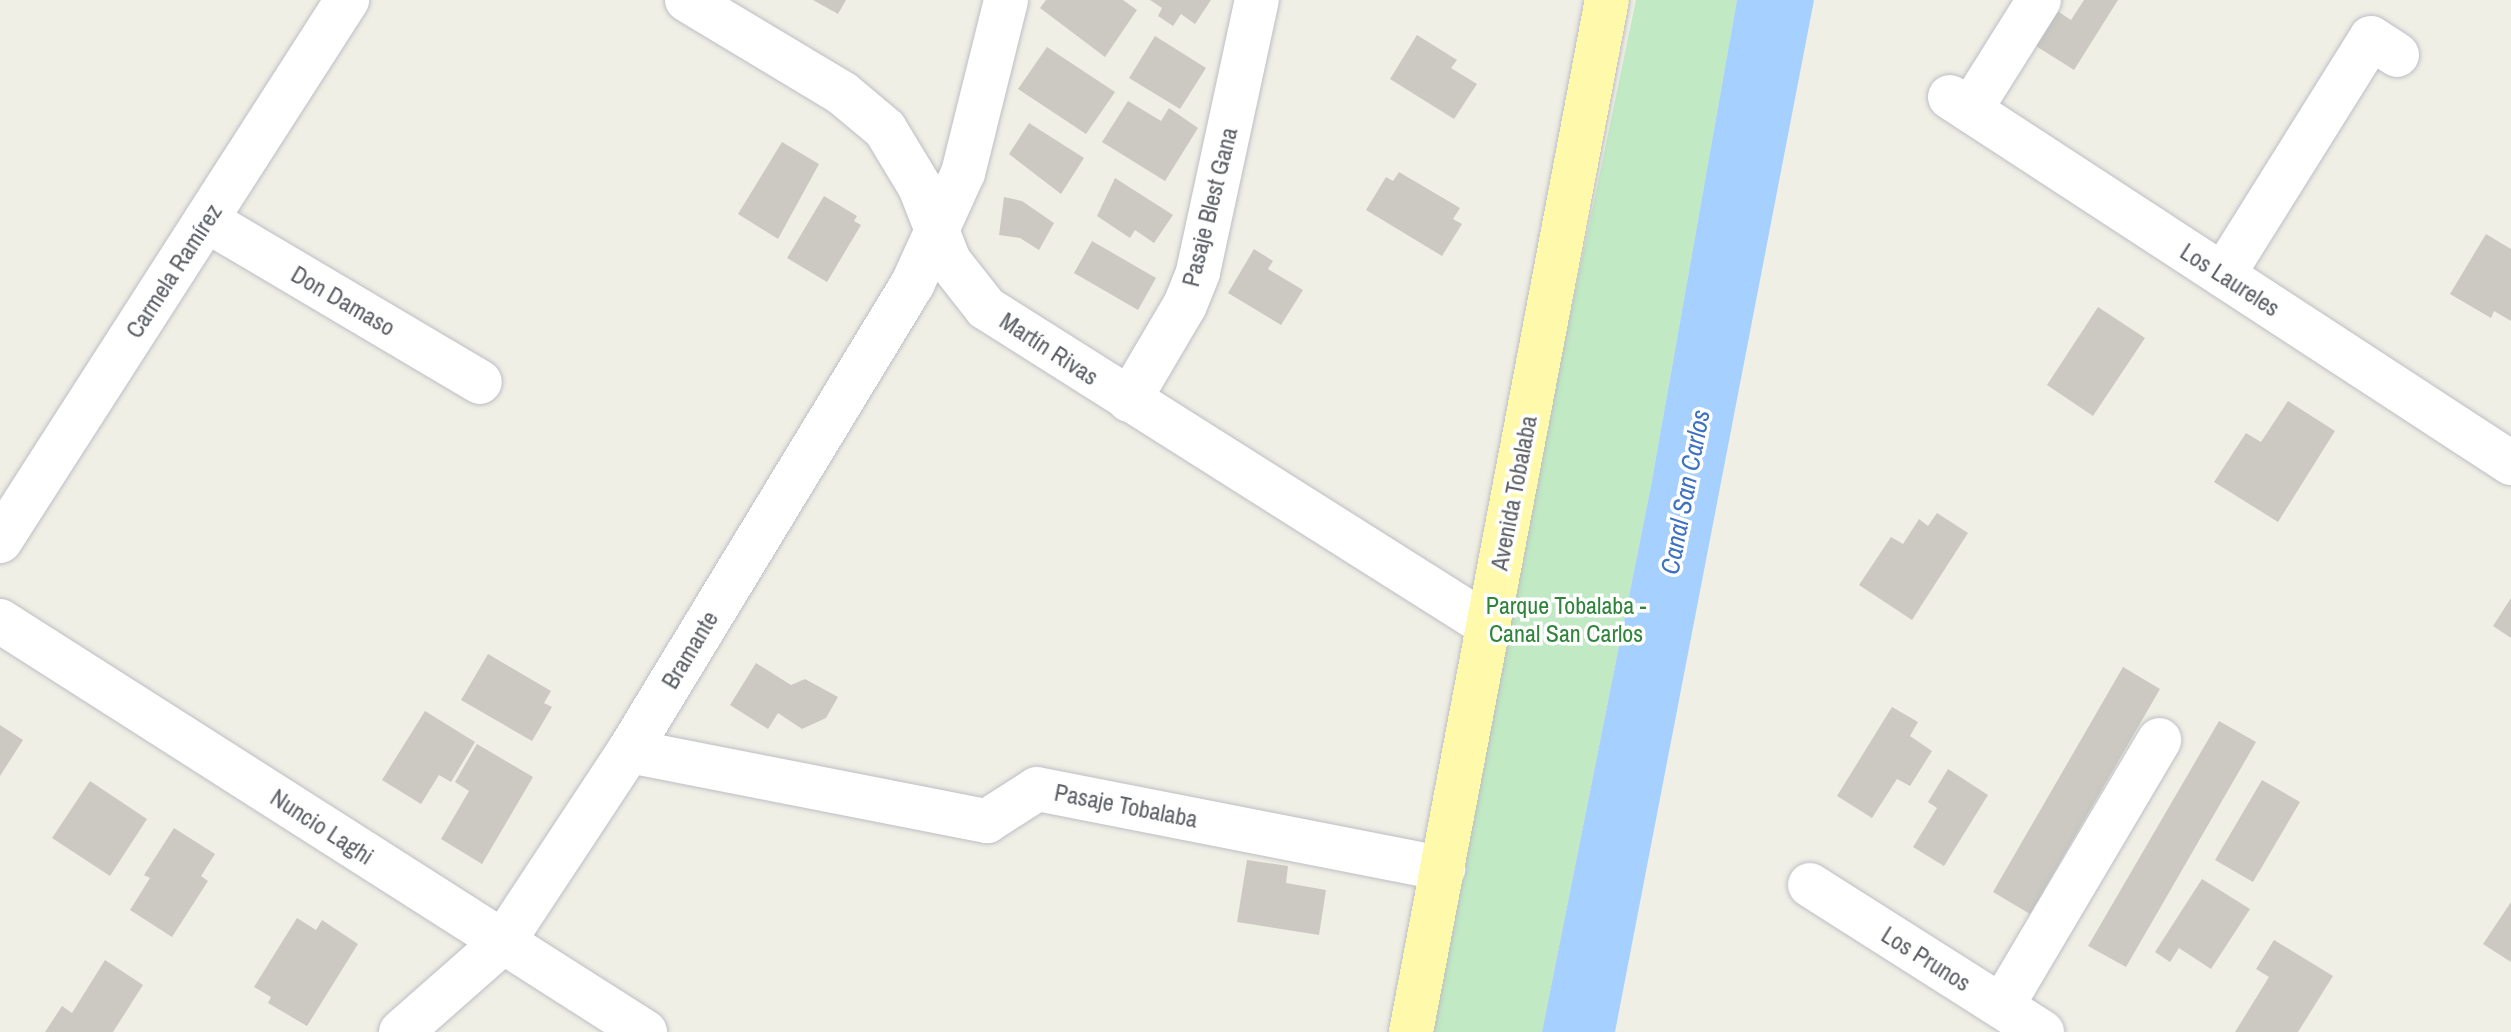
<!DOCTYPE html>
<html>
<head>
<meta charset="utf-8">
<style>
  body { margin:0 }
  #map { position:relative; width:2511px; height:1032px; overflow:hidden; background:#f0efe5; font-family:"Archivo Narrow",sans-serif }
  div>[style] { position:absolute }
  .green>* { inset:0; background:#c0e9c4 }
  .water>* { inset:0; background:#a6d0ff }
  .building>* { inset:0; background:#cbc9c2 }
  .roads { filter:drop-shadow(0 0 2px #bdbec5) drop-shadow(0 0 2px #bdbec5) }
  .minor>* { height:44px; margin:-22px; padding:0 22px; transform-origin:22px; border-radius:22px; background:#fff }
  .major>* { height:44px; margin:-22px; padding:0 22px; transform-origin:22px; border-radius:22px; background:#fffaab }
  span { translate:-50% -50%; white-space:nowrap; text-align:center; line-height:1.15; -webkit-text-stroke:7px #fff; paint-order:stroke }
  .street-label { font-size:24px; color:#5d6067 }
  .park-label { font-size:24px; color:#2f843a }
  .water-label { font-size:26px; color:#3d71c3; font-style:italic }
</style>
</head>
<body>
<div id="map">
  <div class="green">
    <i style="clip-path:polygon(1636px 0,1737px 0,1651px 486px,1542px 1032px,1428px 1032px,1510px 604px)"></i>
  </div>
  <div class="water">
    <i style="clip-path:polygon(1737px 0,1814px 0,1615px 1032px,1542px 1032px,1651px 486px)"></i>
  </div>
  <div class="building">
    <i style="clip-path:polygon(813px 0,846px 0,838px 14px)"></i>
    <i style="clip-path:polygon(1046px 0,1123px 0,1137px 10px,1105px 57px,1040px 8px)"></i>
    <i style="clip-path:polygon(1150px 0,1211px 0,1195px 24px,1181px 14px,1173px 26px,1158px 16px,1162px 8px)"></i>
    <i style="clip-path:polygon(2084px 0,2118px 0,2074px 70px,2028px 41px,2050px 6px,2071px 20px)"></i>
    <i style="clip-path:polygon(1417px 35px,1457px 60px,1451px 68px,1477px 84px,1454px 119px,1390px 79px)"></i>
    <i style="clip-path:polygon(1155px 36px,1206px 68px,1180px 109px,1129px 78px)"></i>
    <i style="clip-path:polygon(1047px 47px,1115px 92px,1086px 134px,1018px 89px)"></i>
    <i style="clip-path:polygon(1128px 101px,1161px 121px,1169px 108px,1198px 128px,1165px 181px,1102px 142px)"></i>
    <i style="clip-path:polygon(1029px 123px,1084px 158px,1061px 194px,1009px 154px)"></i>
    <i style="clip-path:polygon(782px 142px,819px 164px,778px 239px,738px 214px)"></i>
    <i style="clip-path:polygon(1399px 172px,1460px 208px,1453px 219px,1462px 224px,1442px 256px,1366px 210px,1386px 177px,1393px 181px)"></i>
    <i style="clip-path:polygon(1115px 178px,1173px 215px,1154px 243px,1135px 230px,1130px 238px,1097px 216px)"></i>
    <i style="clip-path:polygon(824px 196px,857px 216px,854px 221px,861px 225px,827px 282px,787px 258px)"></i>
    <i style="clip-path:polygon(1004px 197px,1022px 201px,1054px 223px,1039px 250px,1020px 238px,999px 235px)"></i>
    <i style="clip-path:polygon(2486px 234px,2511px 249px,2511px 321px,2494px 311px,2491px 318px,2450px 294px)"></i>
    <i style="clip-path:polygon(1092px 241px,1156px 278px,1138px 310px,1074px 273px)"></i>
    <i style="clip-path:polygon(1254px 249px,1273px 261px,1268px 269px,1303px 290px,1281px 325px,1228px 293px)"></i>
    <i style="clip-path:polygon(2098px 307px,2145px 338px,2093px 416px,2047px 385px)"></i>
    <i style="clip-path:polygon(2288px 401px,2335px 431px,2278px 522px,2214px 482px,2246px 433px,2261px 442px)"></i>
    <i style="clip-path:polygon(1937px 513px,1968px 533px,1912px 620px,1859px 585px,1891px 537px,1903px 544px,1919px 519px,1928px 526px)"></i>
    <i style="clip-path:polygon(2511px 598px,2511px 638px,2493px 626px)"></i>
    <i style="clip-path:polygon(488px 654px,551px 691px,544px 703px,552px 707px,532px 741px,461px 700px)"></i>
    <i style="clip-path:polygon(756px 663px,791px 685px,805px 679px,838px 697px,826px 718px,802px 729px,778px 713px,768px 729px,730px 705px)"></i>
    <i style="clip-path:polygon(2123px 667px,2160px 689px,2030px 914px,1993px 892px)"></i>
    <i style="clip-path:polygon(1892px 707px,1918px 722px,1910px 736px,1932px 751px,1910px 786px,1897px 779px,1872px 818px,1837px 796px)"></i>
    <i style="clip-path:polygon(425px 711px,475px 742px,451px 782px,439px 775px,421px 804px,382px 780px)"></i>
    <i style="clip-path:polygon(2219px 721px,2256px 742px,2126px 967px,2088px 946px)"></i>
    <i style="clip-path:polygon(0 725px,23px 740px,0 776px)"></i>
    <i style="clip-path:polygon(477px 744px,533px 777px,482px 864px,441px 839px,469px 791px,455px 782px)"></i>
    <i style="clip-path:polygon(1948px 769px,1988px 795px,1944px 866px,1913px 847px,1937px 808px,1928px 802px)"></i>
    <i style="clip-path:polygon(2262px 780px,2300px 802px,2253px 882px,2215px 860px)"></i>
    <i style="clip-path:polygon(90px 781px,147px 819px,110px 876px,52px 838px)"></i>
    <i style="clip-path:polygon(174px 828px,215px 854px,201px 876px,208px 881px,172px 937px,130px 910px,150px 878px,144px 875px)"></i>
    <i style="clip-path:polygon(1247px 860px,1288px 866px,1286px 883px,1326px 890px,1319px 935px,1237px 922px)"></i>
    <i style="clip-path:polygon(2202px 879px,2250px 909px,2211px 969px,2179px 948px,2170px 962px,2155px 952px)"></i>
    <i style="clip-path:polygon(2511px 902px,2511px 962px,2483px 944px)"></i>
    <i style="clip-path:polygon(297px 918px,316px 930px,322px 920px,358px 944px,307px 1026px,268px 1003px,271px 997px,254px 987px)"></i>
    <i style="clip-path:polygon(2274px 940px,2333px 976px,2298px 1032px,2235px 1032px,2269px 977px,2256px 969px)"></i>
    <i style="clip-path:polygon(105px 960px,143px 985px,113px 1032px,45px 1032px,62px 1006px,72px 1013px)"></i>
  </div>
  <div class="roads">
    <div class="minor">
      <i style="left:687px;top:0;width:181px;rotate:31deg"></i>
      <i style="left:842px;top:93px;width:56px;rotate:39.9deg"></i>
      <i style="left:885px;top:129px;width:68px;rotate:58.9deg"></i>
      <i style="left:920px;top:187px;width:79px;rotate:68.6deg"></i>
      <i style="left:949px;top:261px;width:60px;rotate:51.8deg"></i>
      <i style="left:986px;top:308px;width:595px;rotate:32.3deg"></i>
      <i style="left:1950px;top:97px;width:670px;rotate:33.12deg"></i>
      <i style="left:1970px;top:110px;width:130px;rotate:-57.9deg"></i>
      <i style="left:206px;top:220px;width:318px;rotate:30.6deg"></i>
      <i style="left:2223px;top:275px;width:279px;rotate:-58deg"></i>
      <i style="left:2371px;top:38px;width:31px;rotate:33deg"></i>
      <i style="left:1129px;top:400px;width:110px;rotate:-59.5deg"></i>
      <i style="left:1185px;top:305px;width:35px;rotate:-68deg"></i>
      <i style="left:1198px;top:272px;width:278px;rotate:-77.8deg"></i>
      <i style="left:0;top:541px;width:643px;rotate:-57.32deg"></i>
      <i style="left:0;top:621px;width:765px;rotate:32.51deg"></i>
      <i style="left:629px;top:751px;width:365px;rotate:11.1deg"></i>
      <i style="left:987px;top:821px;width:59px;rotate:-32.6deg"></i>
      <i style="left:1037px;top:789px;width:414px;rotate:11.1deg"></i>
      <i style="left:1810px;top:885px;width:275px;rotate:32.4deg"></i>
      <i style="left:2002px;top:1006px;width:309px;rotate:-59.4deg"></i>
      <i style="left:401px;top:1032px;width:136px;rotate:-41.4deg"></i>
      <i style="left:503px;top:942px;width:229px;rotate:-56.6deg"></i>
      <i style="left:629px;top:751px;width:547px;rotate:-58.75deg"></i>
      <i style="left:913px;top:283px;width:121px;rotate:-65.6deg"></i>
      <i style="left:963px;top:173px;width:178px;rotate:-76deg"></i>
    </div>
    <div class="major">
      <i style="left:1411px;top:1032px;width:1050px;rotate:-79.25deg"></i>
    </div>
  </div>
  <div class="street-label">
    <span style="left:1210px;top:207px;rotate:-76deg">Pasaje Blest Gana</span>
    <span style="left:174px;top:271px;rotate:-57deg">Carmela Ramírez</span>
    <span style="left:2230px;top:280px;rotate:33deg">Los Laureles</span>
    <span style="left:343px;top:301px;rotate:30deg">Don Damaso</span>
    <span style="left:1049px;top:349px;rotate:33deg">Martín Rivas</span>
    <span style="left:1514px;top:493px;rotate:-79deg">Avenida Tobalaba</span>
    <span style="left:690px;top:650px;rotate:-59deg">Bramante</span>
    <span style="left:1126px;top:806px;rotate:11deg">Pasaje Tobalaba</span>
    <span style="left:322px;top:827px;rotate:33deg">Nuncio Laghi</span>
    <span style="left:1926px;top:959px;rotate:32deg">Los Prunos</span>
  </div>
  <div class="park-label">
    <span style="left:1566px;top:620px">Parque Tobalaba -<br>Canal San Carlos</span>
  </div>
  <div class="water-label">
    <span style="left:1685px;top:492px;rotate:-79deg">Canal San Carlos</span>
  </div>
</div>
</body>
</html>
